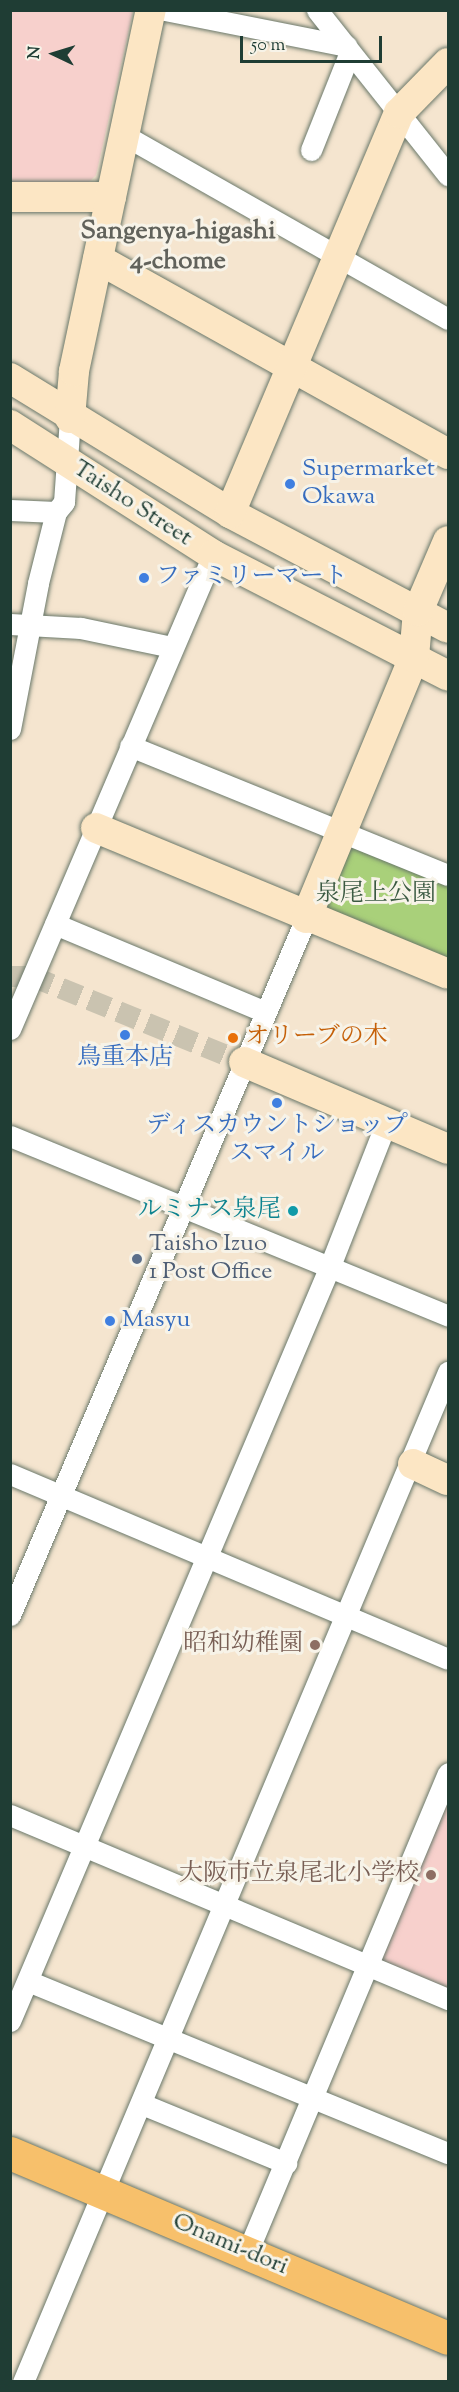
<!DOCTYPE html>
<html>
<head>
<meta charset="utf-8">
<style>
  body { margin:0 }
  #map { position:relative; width:459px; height:2392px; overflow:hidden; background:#f5e5cf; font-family:"Sorts Mill Goudy","Noto Serif JP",serif }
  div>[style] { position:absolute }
  .built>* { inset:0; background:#f7d0cc }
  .green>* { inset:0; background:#a9d07a }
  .street-tunnel>* { height:21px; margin-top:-10.5px; transform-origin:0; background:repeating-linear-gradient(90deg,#cac3b0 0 21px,transparent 0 31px) }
  .roads { filter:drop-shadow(0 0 2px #6a786a) drop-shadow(0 0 2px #6a786a) }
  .street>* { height:21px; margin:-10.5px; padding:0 10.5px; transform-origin:10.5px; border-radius:10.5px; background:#fff }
  .secondary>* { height:30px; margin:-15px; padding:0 15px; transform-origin:15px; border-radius:15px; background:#fce6c4 }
  .primary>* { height:33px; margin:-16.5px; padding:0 16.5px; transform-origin:16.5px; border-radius:16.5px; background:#f7c06b }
  .dots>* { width:16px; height:16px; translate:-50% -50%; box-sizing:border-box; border:3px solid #f7f3e8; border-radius:50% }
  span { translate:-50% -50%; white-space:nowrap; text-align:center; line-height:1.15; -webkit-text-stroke:6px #f7f3e8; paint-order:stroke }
  .shop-label { font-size:24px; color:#366cbe }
  .left { translate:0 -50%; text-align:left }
  .street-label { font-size:24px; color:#1f3d34 }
  .park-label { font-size:24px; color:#3b5a42 }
  .food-label { font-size:24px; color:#c56008 }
  .culture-label { font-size:24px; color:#0d838f }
  .right { translate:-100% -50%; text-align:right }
  .service-label { font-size:24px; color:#4e5e75 }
  .education-label { font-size:24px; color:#785e54 }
  .neighbourhood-label { font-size:26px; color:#61625b; font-weight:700 }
  .frame { position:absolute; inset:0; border:12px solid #1f3d34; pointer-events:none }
  .north { position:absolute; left:24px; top:24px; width:60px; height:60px; -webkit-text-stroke:4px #f7f3e8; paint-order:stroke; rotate:274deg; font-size:16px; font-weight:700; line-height:24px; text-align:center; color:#1f3d34 }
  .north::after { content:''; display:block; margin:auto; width:21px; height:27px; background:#1f3d34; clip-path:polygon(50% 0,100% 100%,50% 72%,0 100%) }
  .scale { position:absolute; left:240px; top:36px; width:142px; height:27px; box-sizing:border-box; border:3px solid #1f3d34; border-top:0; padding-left:8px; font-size:18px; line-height:21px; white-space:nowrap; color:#1f3d34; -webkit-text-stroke:4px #f7f3e8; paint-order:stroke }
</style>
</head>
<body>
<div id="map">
  <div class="built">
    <i style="clip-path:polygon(10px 11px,133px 11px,96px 175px,86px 185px,11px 186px)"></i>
    <i style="clip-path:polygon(448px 1790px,448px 1989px,377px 1960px)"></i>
  </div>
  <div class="green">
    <i style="clip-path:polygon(354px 847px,448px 885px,448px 962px,328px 915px,324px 903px,346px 852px)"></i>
  </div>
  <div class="street-tunnel">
    <i style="left:10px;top:976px;width:22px"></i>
    <i style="left:32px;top:976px;width:229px;rotate:22.1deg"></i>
  </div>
  <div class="roads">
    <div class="street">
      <i style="left:165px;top:10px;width:185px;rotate:11.2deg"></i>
      <i style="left:317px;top:10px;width:211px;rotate:51.6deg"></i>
      <i style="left:124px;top:135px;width:373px;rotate:29.6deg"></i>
      <i style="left:311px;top:150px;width:105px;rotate:-68.3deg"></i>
      <i style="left:10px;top:510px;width:46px;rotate:2.5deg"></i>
      <i style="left:10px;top:624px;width:71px;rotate:3.2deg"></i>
      <i style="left:81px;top:628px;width:93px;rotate:11.8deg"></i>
      <i style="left:10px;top:729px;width:149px;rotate:-79.1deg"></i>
      <i style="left:38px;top:583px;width:73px;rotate:-75.8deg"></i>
      <i style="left:56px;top:512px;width:13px;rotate:-51deg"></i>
      <i style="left:64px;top:502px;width:84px;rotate:-85.9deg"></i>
      <i style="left:130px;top:746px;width:343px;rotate:22.1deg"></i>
      <i style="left:55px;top:924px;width:228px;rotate:22.7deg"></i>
      <i style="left:10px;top:1029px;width:516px;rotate:-66.82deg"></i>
      <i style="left:10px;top:1136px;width:474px;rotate:22.3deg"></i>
      <i style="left:10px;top:1474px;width:475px;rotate:22.9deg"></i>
      <i style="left:10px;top:1615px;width:757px;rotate:-66.99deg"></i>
      <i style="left:10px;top:1815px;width:475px;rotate:22.8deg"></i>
      <i style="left:28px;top:1981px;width:454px;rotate:22.3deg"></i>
      <i style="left:10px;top:2021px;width:820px;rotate:-67.03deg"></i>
      <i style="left:330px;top:1266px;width:154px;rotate:-68.6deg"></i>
      <i style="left:142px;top:2104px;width:156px;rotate:22.3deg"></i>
      <i style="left:247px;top:2253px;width:520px;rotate:-67.28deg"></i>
      <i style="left:23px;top:2382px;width:1096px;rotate:-67.18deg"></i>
    </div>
    <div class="secondary">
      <i style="left:10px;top:197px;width:101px"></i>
      <i style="left:98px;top:259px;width:401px;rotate:29.1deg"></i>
      <i style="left:10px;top:378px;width:258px;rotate:31.5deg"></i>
      <i style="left:230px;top:513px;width:246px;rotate:27.8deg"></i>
      <i style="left:70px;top:418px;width:47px;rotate:-85.1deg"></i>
      <i style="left:74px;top:371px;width:369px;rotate:-78deg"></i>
      <i style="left:10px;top:425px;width:241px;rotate:32.6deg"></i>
      <i style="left:213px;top:555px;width:264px;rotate:27.2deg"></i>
      <i style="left:230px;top:513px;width:434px;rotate:-67.1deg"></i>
      <i style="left:399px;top:113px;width:70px;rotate:-45.6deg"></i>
      <i style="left:96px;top:828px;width:381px;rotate:22.5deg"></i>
      <i style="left:306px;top:918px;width:282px;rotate:-67.5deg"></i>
      <i style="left:414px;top:657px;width:46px;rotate:-85deg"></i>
      <i style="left:418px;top:611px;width:76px;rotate:-66.8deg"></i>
      <i style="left:244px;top:1062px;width:222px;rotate:23.1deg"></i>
      <i style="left:413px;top:1464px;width:38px;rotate:25deg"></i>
    </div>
    <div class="primary">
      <i style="left:10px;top:2153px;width:475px;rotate:22.9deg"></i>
    </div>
  </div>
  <div class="dots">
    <i style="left:290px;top:484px;background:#3f7fe0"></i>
    <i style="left:144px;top:578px;background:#3f7fe0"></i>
    <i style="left:125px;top:1035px;background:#3f7fe0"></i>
    <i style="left:233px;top:1038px;background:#e8710a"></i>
    <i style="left:277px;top:1103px;background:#3f7fe0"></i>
    <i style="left:293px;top:1211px;background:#0f9aa8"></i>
    <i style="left:137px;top:1259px;background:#5c6f8a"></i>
    <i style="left:110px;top:1321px;background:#3f7fe0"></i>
    <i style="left:315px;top:1645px;background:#8d6e63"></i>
    <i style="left:431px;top:1875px;background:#8d6e63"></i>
  </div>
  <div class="shop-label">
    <span class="left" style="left:302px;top:484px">Supermarket<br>Okawa</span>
    <span class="left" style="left:156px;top:578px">ファミリーマート</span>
    <span style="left:125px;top:1059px">鳥重本店</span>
    <span style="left:277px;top:1141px">ディスカウントショップ<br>スマイル</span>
    <span class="left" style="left:122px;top:1321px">Masyu</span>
  </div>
  <div class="street-label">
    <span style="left:132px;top:504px;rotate:33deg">Taisho Street</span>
    <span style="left:230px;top:2245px;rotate:23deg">Onami-dori</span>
  </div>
  <div class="park-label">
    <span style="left:376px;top:895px">泉尾上公園</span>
  </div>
  <div class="food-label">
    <span class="left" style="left:245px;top:1038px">オリーブの木</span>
  </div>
  <div class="culture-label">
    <span class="right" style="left:281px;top:1211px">ルミナス泉尾</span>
  </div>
  <div class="service-label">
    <span class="left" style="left:149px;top:1259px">Taisho Izuo<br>1 Post Office</span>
  </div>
  <div class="education-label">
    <span class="right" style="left:303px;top:1645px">昭和幼稚園</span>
    <span class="right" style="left:419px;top:1875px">大阪市立泉尾北小学校</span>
  </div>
  <div class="neighbourhood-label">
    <span style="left:178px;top:247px">Sangenya-higashi<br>4-chome</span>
  </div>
  <div class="frame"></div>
  <div class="north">N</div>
  <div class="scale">50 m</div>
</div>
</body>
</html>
